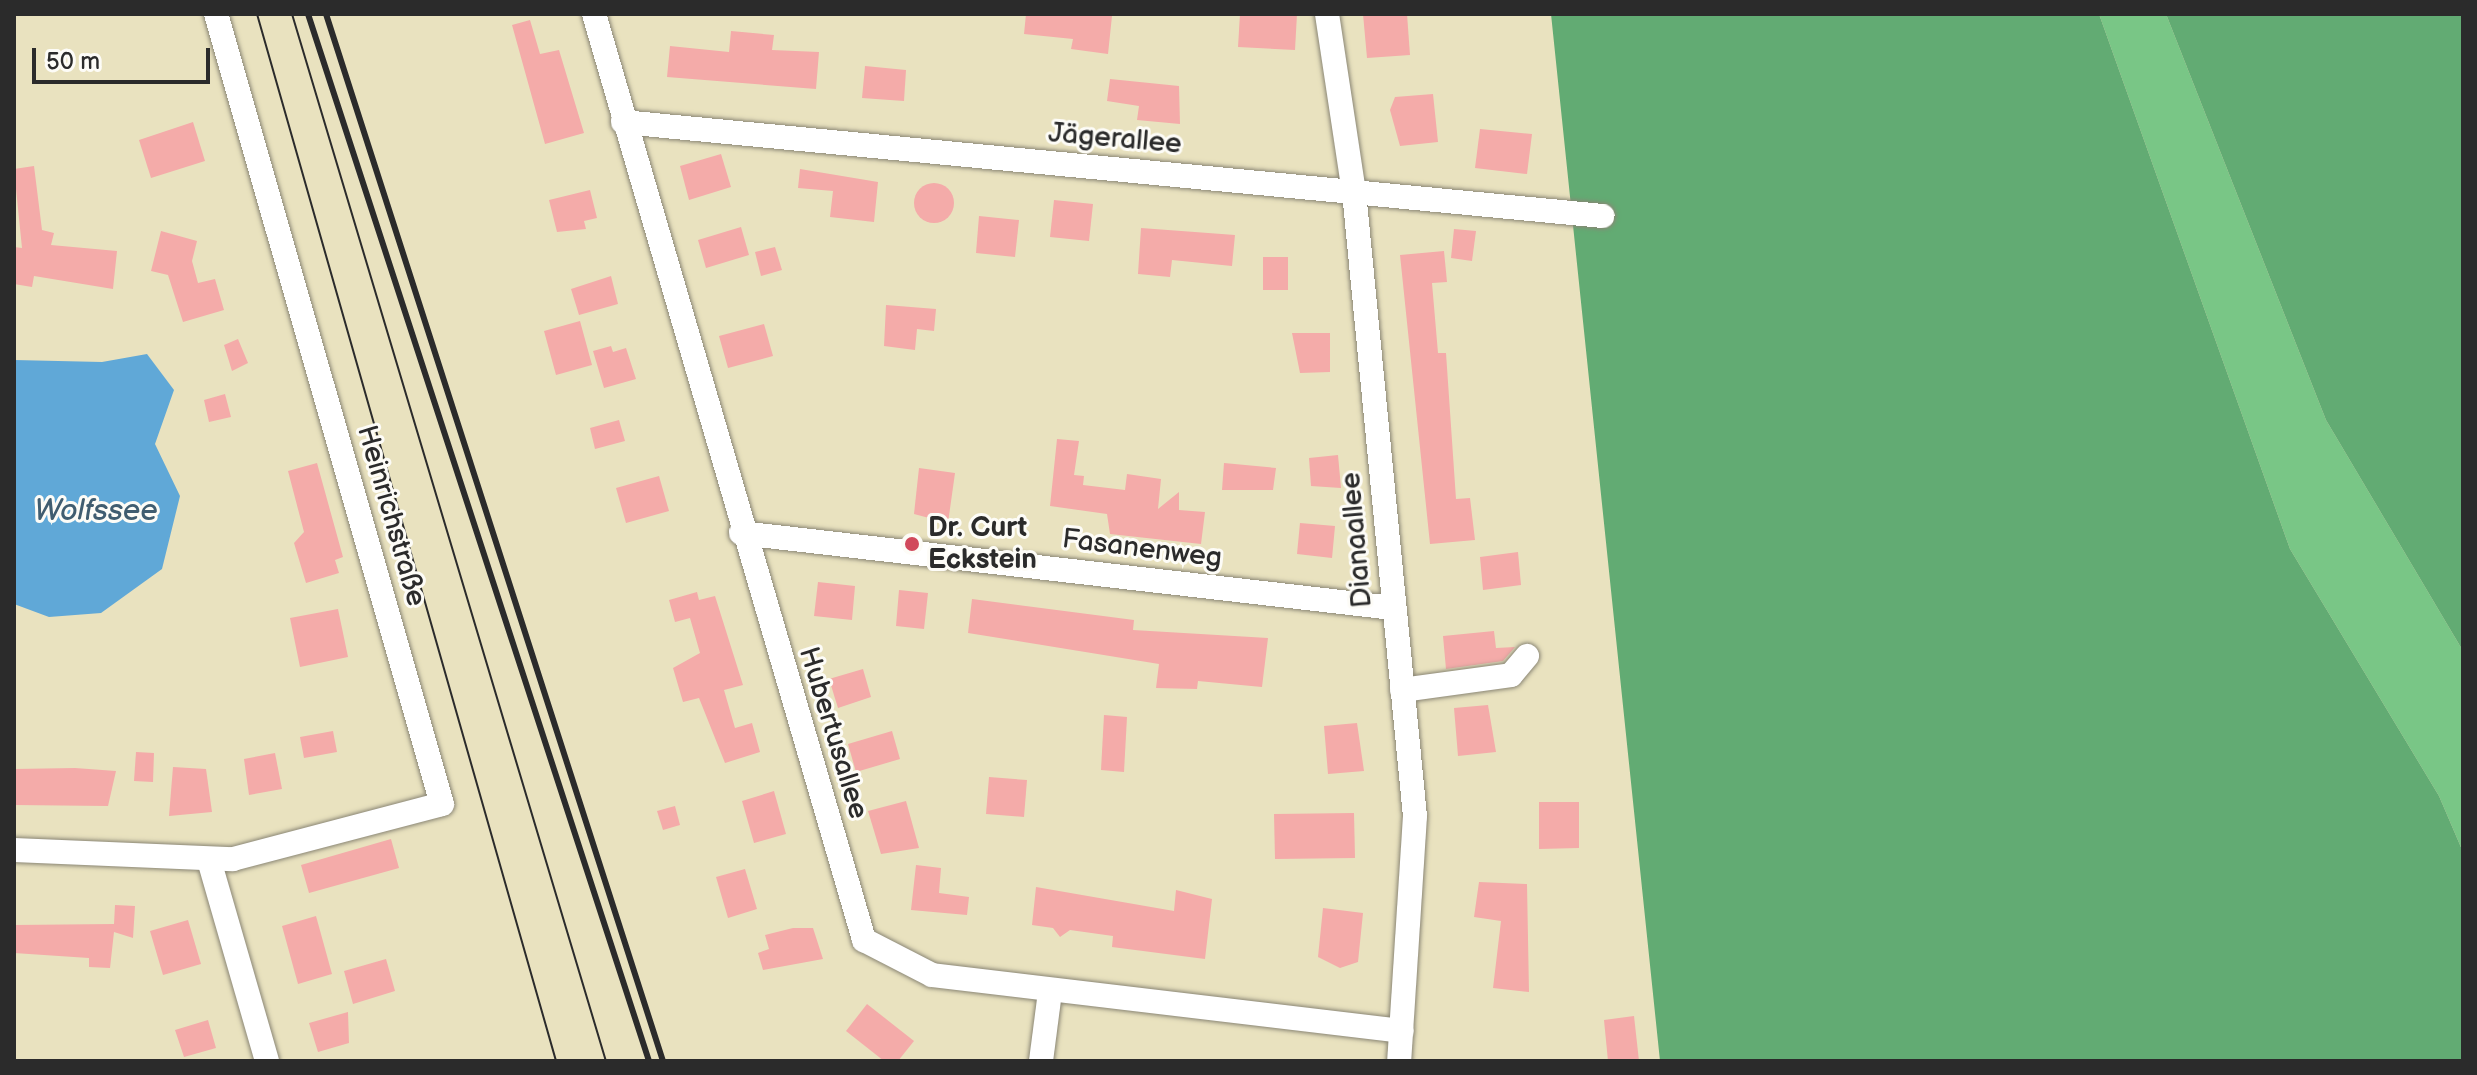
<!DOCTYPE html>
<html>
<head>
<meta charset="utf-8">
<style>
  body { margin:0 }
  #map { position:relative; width:2477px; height:1075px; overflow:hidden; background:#e9e2bf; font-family:"Balsamiq Sans",sans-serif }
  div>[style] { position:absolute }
  .green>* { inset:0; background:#79c686 }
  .forest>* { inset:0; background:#62ab73 }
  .water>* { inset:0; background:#60a8d7 }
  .building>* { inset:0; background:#f4aba9 }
  .round { border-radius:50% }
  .roads { filter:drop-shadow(0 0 2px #8a8675) drop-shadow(0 0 2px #8a8675) }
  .minor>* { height:24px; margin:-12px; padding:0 12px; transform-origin:12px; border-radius:12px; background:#fff }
  .tram>* { height:2px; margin:-1px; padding:0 1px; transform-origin:1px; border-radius:1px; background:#2b2b2b }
  .rail>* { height:6px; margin:-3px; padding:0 3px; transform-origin:3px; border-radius:3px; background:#2b2b2b }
  .dots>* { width:22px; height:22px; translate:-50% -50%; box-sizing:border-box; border:4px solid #fdfcf7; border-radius:50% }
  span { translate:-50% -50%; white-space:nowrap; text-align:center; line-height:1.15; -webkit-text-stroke:6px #fdfcf7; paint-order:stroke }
  .street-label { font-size:28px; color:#2b2b2b }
  .poi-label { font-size:28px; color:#2b2b2b; font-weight:700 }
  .left { translate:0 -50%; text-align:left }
  .water-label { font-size:30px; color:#405d70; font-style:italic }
  .frame { position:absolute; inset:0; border:16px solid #2b2b2b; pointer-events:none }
  .scale { position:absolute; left:32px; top:48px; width:178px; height:36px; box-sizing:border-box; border:4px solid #2b2b2b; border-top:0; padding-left:10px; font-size:24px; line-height:28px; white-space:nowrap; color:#2b2b2b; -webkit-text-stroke:6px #fdfcf7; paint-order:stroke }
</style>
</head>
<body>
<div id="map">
  <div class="green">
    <i style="clip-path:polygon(2099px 14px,2166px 14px,2326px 420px,2463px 651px,2463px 852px,2439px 796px,2290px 549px)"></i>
  </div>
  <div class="forest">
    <i style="clip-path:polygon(1551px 14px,2099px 14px,2290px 549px,2439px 796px,2463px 852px,2463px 1061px,1660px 1061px)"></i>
    <i style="clip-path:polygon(2166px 14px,2463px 14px,2463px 651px,2326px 420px)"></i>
  </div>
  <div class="water">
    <i style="clip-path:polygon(147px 354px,174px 390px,155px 444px,180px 496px,162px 569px,101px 613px,49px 617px,14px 604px,14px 360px,102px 362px)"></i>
  </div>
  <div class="building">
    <i style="clip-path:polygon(1026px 14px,1112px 16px,1108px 54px,1071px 49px,1073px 39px,1024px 34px)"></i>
    <i style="clip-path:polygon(1240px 14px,1297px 14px,1295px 50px,1238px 47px)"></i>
    <i style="clip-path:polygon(1363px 14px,1407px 14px,1410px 55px,1367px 58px)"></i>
    <i style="clip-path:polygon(530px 20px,540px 54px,559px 50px,584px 133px,545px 144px,512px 25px)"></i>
    <i style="clip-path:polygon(731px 31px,774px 35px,772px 50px,819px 52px,816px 89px,667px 77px,670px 46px,729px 52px)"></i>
    <i style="clip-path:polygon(865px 66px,906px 70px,904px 101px,862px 98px)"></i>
    <i style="clip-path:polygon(1110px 79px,1179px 86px,1180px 124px,1137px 120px,1139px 106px,1107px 101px)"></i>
    <i style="clip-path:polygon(1433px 94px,1438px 142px,1400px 146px,1390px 110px,1395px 97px)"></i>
    <i style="clip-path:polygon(193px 122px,205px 161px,151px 178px,139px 140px)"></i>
    <i style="clip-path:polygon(1480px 129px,1532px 134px,1527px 174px,1475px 168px)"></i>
    <i style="clip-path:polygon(721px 154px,731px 187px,689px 200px,680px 166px)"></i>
    <i style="clip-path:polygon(34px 166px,42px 230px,54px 233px,51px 245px,117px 251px,113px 289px,34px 276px,32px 287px,14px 284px,14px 247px,22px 248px,14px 169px)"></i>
    <i style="clip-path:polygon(800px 169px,878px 182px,874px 222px,830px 217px,833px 191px,798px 188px)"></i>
    <i class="round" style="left:914px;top:183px;width:40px;height:40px"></i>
    <i style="clip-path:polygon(590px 190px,597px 218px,584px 221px,586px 229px,557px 232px,549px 200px)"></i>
    <i style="clip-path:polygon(1054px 200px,1093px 204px,1089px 241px,1050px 237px)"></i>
    <i style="clip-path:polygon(979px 216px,1019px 220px,1015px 257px,976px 253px)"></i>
    <i style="clip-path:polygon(741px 227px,749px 255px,706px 268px,698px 240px)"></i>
    <i style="clip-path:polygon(1141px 228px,1235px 235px,1232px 266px,1172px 260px,1170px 277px,1138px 274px)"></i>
    <i style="clip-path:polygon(1454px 229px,1476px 231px,1472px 261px,1451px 258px)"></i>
    <i style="clip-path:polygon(161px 231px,197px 241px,192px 261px,198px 283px,215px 279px,224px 310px,183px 322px,168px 275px,151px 271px)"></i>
    <i style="clip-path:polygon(775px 247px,782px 270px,761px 276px,755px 252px)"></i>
    <i style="clip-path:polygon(1444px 251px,1447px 282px,1432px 283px,1438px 353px,1446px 353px,1456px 499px,1470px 498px,1475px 540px,1430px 544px,1400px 255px)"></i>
    <i style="clip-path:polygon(1263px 257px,1288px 257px,1288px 290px,1263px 290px)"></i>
    <i style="clip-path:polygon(611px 276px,618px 304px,579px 315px,571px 289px)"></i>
    <i style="clip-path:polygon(886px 305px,936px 309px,934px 331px,917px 329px,915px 350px,884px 346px)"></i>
    <i style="clip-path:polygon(580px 321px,592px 365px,556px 375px,544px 331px)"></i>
    <i style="clip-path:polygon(764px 324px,773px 356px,728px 368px,719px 336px)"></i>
    <i style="clip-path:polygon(1292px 333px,1330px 333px,1330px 372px,1300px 373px)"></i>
    <i style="clip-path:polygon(238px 339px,248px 363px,232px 371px,224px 345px)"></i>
    <i style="clip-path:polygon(611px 346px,613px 352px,626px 348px,636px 379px,604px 388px,593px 351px)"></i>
    <i style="clip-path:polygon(225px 394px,231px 417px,209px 422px,204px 400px)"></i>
    <i style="clip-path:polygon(619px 420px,625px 441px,595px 449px,590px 428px)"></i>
    <i style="clip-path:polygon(1057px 439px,1079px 441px,1074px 475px,1084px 476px,1083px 485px,1125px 490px,1127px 474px,1161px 479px,1158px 509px,1179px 492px,1179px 510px,1205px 512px,1201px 544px,1110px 534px,1107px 514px,1050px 506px)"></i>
    <i style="clip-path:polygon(1338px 455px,1341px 488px,1311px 486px,1309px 458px)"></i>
    <i style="clip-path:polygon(317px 463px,343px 557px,335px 560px,339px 573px,306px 583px,294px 543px,304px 532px,288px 471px)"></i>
    <i style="clip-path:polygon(1224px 463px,1276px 468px,1273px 490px,1222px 490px)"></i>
    <i style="clip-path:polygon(919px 468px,955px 473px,948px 523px,914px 514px)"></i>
    <i style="clip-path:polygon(659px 476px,669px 511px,626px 523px,616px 488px)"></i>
    <i style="clip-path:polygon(1300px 523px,1335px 526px,1332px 558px,1297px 554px)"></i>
    <i style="clip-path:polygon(1518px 552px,1521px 585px,1483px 590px,1480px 557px)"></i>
    <i style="clip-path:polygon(818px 582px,855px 586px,852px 620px,814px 616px)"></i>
    <i style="clip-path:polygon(899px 590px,928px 593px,924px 629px,896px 626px)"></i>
    <i style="clip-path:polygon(697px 592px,699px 600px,715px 596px,743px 685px,724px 690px,735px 728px,752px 723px,760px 752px,725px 763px,699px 698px,683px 702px,673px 668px,700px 653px,690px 618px,675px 622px,669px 600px)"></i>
    <i style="clip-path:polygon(972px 599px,1134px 620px,1133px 630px,1268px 638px,1262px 687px,1198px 681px,1197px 689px,1156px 688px,1159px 664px,968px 633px)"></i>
    <i style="clip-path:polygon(338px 609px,348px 657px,300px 667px,290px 618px)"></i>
    <i style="clip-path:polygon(1494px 631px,1496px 648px,1515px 647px,1503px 661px,1446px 669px,1443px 636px)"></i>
    <i style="clip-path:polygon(863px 669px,871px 697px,838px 708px,829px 679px)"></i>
    <i style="clip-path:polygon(1488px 705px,1496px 752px,1458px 756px,1454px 708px)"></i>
    <i style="clip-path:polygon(1104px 715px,1127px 717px,1124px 772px,1101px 770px)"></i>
    <i style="clip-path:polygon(1357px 723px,1364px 771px,1328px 774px,1324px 726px)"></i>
    <i style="clip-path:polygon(333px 731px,337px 752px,304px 758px,300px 737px)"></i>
    <i style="clip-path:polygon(892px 731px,900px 759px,856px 772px,848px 744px)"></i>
    <i style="clip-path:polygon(136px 752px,154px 753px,153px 782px,134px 781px)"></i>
    <i style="clip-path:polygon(275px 753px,282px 789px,249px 795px,244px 759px)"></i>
    <i style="clip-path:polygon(173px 767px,206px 769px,212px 812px,169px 816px)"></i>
    <i style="clip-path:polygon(75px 768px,116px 771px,108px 806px,14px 805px,14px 769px)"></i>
    <i style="clip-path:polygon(989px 777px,1027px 780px,1024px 817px,986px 814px)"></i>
    <i style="clip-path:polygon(774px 791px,786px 834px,754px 843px,742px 801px)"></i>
    <i style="clip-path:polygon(906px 801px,919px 848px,881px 854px,868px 811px)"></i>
    <i style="clip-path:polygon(1539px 802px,1579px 802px,1579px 848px,1539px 849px)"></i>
    <i style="clip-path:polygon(675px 806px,680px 825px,663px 830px,657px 811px)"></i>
    <i style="clip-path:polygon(1354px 813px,1355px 858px,1275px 859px,1274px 814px)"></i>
    <i style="clip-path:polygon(391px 839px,399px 868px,309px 893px,301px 865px)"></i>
    <i style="clip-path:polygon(916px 865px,941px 868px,939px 893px,969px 897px,967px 915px,911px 910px)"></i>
    <i style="clip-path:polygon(745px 869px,757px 909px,728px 918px,716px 877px)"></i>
    <i style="clip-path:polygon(1479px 882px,1527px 884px,1529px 992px,1493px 988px,1501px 921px,1474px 917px)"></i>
    <i style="clip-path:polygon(1036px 887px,1174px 911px,1176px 890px,1212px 899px,1205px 959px,1112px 947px,1113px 936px,1070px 930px,1060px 937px,1053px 928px,1032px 925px)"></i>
    <i style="clip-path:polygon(115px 905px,135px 906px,133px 938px,114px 932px,110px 968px,89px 967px,89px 958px,14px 953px,14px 925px,114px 924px)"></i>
    <i style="clip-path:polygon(1323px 908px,1363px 913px,1358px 962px,1340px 968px,1318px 957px)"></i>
    <i style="clip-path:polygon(316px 916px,332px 974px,298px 984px,282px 926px)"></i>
    <i style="clip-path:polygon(188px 920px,201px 964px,163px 975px,150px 931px)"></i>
    <i style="clip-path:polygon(793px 928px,813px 928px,823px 959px,763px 970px,758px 953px,769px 949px,765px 935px)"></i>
    <i style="clip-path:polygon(386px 959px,395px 991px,353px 1004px,344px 971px)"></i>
    <i style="clip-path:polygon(867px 1004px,914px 1041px,898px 1061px,884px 1061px,846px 1031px)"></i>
    <i style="clip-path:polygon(348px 1012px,349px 1043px,318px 1052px,309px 1023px)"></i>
    <i style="clip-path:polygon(1634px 1016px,1639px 1061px,1608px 1061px,1604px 1020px)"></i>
    <i style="clip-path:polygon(208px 1020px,216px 1048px,184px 1057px,175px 1030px)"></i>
  </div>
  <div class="roads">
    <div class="minor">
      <i style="left:594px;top:14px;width:965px;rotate:73.74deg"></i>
      <i style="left:864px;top:940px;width:76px;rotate:27.2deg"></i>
      <i style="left:932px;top:975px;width:473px;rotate:6.8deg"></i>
      <i style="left:1327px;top:14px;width:180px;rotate:81.4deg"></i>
      <i style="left:1354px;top:192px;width:627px;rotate:84.42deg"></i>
      <i style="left:1415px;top:816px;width:246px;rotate:93.7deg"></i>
      <i style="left:623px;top:122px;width:984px;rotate:5.48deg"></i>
      <i style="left:741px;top:533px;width:656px;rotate:6.56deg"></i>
      <i style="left:1402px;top:690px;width:110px;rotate:-7.8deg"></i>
      <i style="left:1511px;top:675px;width:25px;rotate:-50deg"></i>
      <i style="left:14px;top:850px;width:219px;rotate:2.4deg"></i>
      <i style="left:233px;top:859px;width:216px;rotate:-14.7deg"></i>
      <i style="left:442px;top:804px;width:822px;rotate:-105.96deg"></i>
      <i style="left:209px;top:860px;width:209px;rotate:73.9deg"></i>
      <i style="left:1041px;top:1061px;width:70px;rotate:-82.6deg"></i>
    </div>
  </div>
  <div class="tram">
    <i style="left:257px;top:14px;width:1089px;rotate:74.06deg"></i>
    <i style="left:292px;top:14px;width:1093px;rotate:73.31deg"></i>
  </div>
  <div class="rail">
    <i style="left:308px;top:14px;width:1101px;rotate:71.96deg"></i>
    <i style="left:326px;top:14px;width:1100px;rotate:72.16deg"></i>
  </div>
  <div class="dots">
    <i style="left:912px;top:544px;background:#d1495b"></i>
  </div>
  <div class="street-label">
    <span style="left:1115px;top:139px;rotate:5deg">Jägerallee</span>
    <span style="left:391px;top:516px;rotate:74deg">Heinrichstraße</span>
    <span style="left:1357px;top:540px;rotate:-95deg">Dianaallee</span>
    <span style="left:1142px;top:549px;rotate:7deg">Fasanenweg</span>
    <span style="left:833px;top:733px;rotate:73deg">Hubertusallee</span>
  </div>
  <div class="poi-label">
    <span class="left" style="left:928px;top:544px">Dr. Curt<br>Eckstein</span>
  </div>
  <div class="water-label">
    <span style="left:96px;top:511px">Wolfssee</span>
  </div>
  <div class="frame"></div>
  <div class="scale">50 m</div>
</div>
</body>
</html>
